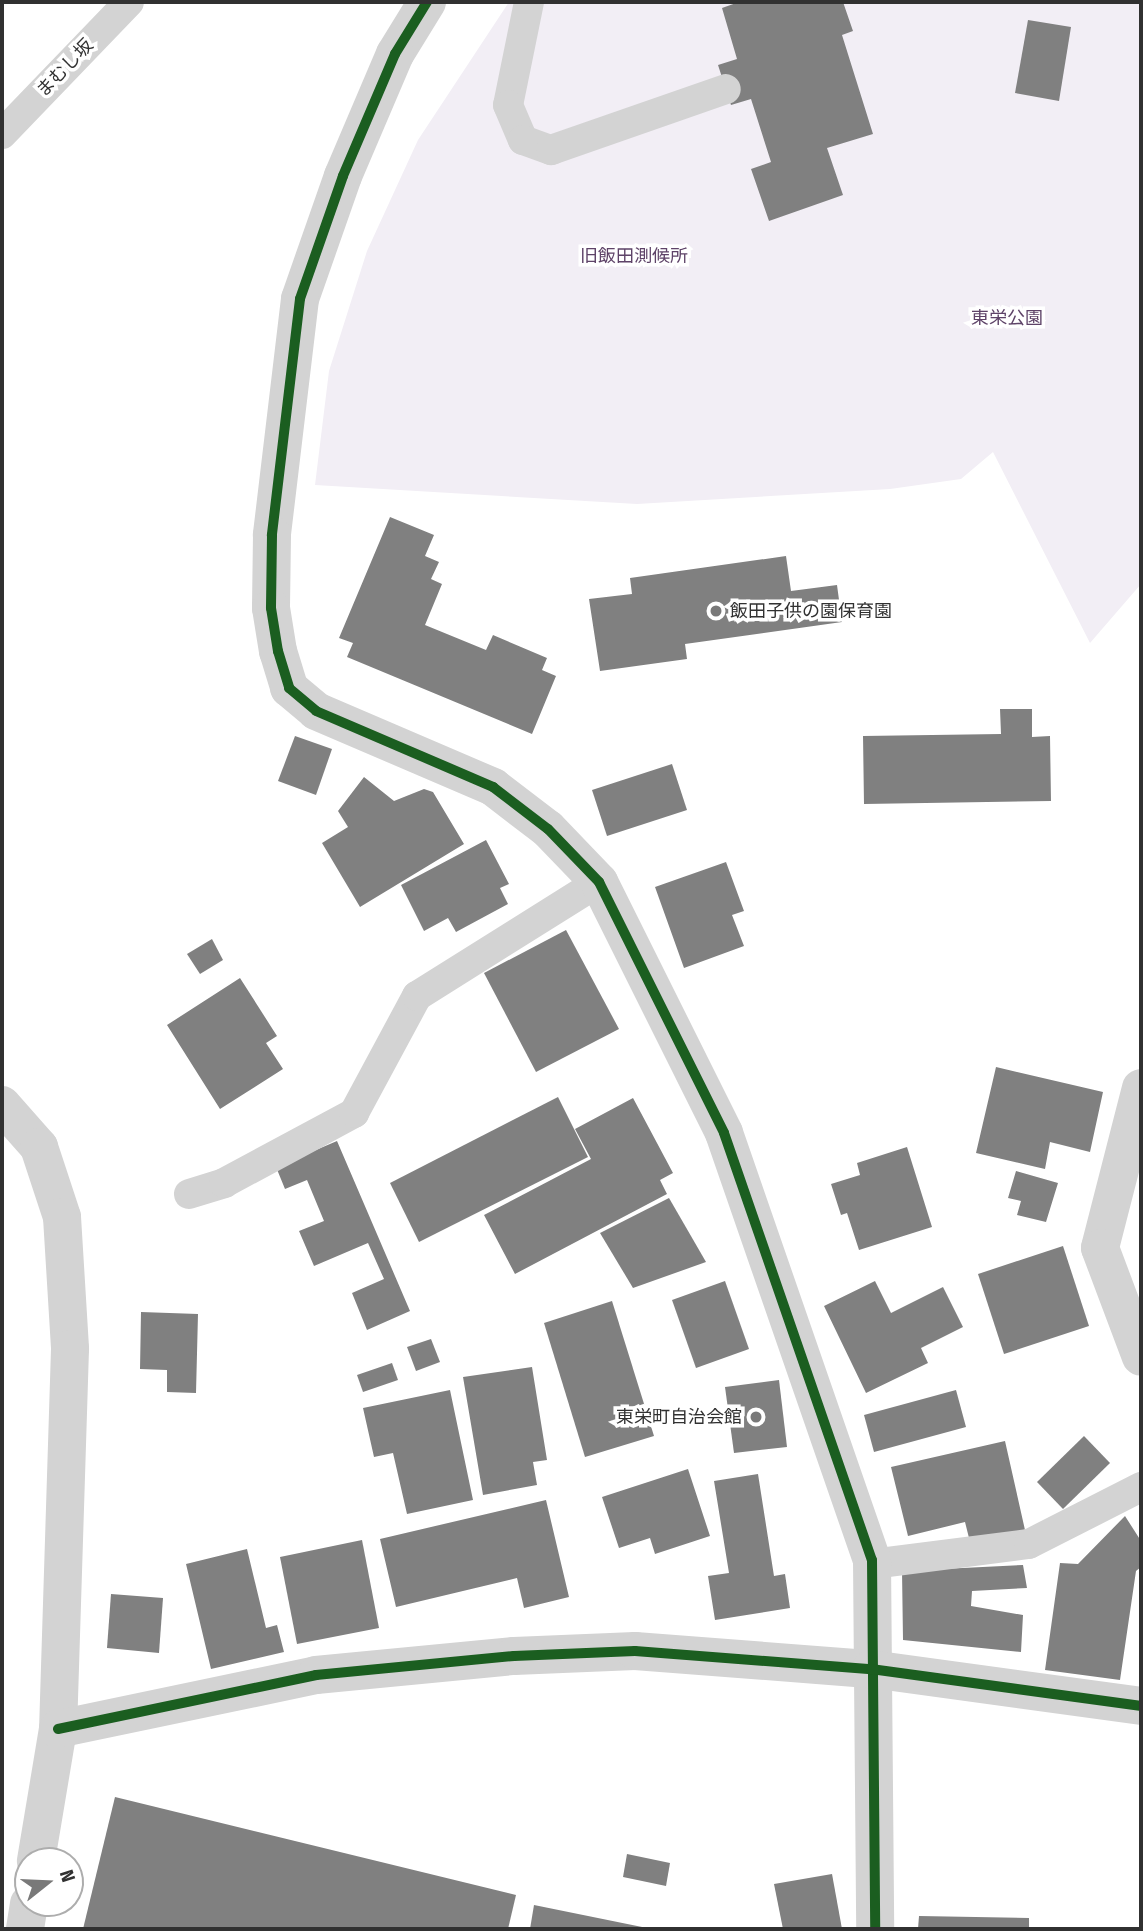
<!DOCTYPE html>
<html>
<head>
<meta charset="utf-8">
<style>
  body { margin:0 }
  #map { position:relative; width:1143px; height:1931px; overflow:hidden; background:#fff; font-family:"Fira Sans Condensed","Noto Sans JP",sans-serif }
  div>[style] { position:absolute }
  .green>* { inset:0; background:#f2eef5 }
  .building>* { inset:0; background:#808080 }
  .service>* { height:30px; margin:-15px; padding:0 15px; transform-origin:15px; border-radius:15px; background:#d3d3d3 }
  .minor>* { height:38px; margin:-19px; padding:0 19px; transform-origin:19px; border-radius:19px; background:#d3d3d3 }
  .cycleway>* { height:10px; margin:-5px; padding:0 5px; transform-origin:5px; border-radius:5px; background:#1b5e20 }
  .dots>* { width:19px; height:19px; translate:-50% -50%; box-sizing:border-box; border:4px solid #fff; border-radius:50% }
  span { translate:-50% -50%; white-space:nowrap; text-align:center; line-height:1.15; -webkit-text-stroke:7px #fff; paint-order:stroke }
  .street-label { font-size:18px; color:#313131 }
  .park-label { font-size:18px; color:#5e4368 }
  .poi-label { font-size:18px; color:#313131 }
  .left { translate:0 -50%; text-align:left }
  .right { translate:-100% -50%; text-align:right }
  .frame { position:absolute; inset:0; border:4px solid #313131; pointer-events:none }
  .north { position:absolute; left:14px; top:1847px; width:70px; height:70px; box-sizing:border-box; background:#fff; border:2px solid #adadad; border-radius:50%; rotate:72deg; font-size:19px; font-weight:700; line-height:28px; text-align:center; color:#313131 }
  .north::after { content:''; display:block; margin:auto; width:24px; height:32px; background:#797979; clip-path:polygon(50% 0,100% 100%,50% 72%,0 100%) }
</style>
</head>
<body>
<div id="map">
  <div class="green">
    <i style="clip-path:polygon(509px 2px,1141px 2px,1141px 584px,1090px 643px,993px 452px,961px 479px,890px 489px,637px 504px,315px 485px,329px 371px,367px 251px,418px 140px)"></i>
  </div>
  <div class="building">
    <i style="clip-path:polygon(739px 2px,843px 2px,853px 31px,842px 35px,873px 134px,827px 148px,843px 195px,769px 221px,751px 169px,771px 162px,751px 99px,731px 105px,718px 65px,737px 59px,722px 8px)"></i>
    <i style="clip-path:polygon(1028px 20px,1071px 27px,1059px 101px,1015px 93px)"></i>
    <i style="clip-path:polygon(390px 517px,434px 535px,425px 556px,439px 562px,431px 579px,442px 584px,425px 625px,486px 650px,493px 635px,547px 658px,542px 670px,556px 676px,532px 734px,347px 657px,353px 643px,339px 638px)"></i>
    <i style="clip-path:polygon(786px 556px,791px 591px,837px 585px,842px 622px,685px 644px,687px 659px,600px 671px,589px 599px,632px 594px,630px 578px)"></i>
    <i style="clip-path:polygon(1000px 709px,1032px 709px,1032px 737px,1050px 736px,1051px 801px,864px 804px,863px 736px,1001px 734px)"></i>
    <i style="clip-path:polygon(295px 736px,332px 749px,316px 795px,278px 781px)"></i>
    <i style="clip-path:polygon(672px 764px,687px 810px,607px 836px,592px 790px)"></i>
    <i style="clip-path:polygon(364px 777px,394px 801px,424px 789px,433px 792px,464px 844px,360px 907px,322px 843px,348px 827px,338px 811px)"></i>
    <i style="clip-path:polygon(486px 840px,509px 884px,500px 888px,508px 904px,456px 932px,448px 918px,424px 931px,401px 885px)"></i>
    <i style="clip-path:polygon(726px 862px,744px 911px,732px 915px,744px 946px,684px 968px,655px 887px)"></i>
    <i style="clip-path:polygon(566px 930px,619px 1029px,536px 1072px,484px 973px)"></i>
    <i style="clip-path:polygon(212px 939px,223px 960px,200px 974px,187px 954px)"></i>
    <i style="clip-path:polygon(240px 978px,277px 1036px,266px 1043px,283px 1069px,220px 1109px,167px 1025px)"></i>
    <i style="clip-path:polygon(996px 1067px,1103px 1092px,1090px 1152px,1050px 1142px,1045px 1169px,976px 1153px)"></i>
    <i style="clip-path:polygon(558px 1097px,588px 1157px,419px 1242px,390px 1183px)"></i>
    <i style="clip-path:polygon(633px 1098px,673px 1173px,660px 1180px,667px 1194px,515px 1274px,484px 1215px,591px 1159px,575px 1129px)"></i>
    <i style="clip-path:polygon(337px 1141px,410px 1311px,367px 1330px,352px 1293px,384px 1279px,368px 1243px,314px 1266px,299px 1231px,324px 1221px,307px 1180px,285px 1189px,276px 1167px)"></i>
    <i style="clip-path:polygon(907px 1147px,932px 1227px,859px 1250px,847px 1213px,841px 1215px,831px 1184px,860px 1175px,857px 1163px)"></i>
    <i style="clip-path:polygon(1016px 1171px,1058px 1183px,1046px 1222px,1017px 1215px,1021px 1201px,1008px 1198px)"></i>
    <i style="clip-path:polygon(669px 1198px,706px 1262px,633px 1288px,600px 1233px)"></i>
    <i style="clip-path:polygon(1063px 1246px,1089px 1326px,1004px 1354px,978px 1274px)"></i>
    <i style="clip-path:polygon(725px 1281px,749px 1349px,696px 1368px,672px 1300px)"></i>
    <i style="clip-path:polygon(875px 1281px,891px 1313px,943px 1287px,963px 1327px,921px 1348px,928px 1363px,866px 1393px,824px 1306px)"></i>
    <i style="clip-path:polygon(612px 1301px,654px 1436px,585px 1457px,544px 1323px)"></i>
    <i style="clip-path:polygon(141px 1312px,198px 1314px,196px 1393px,167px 1392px,167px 1370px,140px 1369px)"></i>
    <i style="clip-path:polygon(431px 1339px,440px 1362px,416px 1371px,407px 1347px)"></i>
    <i style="clip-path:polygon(392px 1363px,398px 1380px,363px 1392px,357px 1375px)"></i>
    <i style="clip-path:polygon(532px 1367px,547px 1460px,533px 1462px,537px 1485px,483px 1495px,463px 1377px)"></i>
    <i style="clip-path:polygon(779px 1380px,787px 1447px,734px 1453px,725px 1387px)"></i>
    <i style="clip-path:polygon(450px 1390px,473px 1500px,407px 1514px,393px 1453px,374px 1457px,363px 1408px)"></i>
    <i style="clip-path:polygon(956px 1390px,966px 1427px,874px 1452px,864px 1415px)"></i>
    <i style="clip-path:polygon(1084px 1436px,1110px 1463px,1063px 1509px,1037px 1482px)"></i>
    <i style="clip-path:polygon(1005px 1441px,1025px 1530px,970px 1542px,965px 1522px,908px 1536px,891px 1467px)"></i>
    <i style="clip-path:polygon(688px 1469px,710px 1536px,655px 1554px,650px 1538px,619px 1548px,602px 1497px)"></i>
    <i style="clip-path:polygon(758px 1474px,774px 1576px,785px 1574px,790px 1608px,715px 1620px,708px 1576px,729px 1573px,714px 1481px)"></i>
    <i style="clip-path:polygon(546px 1500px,569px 1597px,524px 1608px,517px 1578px,396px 1607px,380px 1539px)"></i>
    <i style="clip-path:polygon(1125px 1516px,1141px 1541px,1141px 1567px,1136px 1571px,1120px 1680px,1045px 1670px,1060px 1563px,1078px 1564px)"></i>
    <i style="clip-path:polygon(362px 1540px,379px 1628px,297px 1644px,280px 1557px)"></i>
    <i style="clip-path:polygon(247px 1549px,266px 1628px,277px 1625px,284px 1652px,211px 1669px,186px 1564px)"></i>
    <i style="clip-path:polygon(1023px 1565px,1027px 1588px,972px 1591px,971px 1606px,1023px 1615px,1021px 1652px,903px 1640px,902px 1571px)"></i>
    <i style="clip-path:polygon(111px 1594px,163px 1598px,159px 1653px,107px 1648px)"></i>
    <i style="clip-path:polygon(115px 1797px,516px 1895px,508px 1929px,83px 1929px)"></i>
    <i style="clip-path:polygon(627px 1854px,670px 1863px,666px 1886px,623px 1877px)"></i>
    <i style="clip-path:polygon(832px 1874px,842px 1929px,783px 1929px,774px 1884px)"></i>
    <i style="clip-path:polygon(534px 1905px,647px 1928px,647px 1929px,530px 1929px)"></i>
    <i style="clip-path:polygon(919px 1916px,1029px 1918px,1029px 1929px,918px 1929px)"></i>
  </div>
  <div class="service">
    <i style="left:529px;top:2px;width:105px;rotate:101.5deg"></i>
    <i style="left:508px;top:105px;width:38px;rotate:67deg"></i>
    <i style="left:523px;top:140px;width:30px;rotate:20deg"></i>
    <i style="left:551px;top:150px;width:185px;rotate:-19.2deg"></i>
    <i style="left:2px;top:134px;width:183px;rotate:-46.1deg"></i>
    <i style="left:189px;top:1194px;width:37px;rotate:-17deg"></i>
    <i style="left:224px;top:1183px;width:148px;rotate:-28.3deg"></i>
    <i style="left:354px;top:1113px;width:133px;rotate:-61.7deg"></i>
    <i style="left:417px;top:996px;width:215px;rotate:-32.1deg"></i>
    <i style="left:872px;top:1564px;width:158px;rotate:-7.3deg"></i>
    <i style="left:1029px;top:1544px;width:126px;rotate:-27deg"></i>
  </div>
  <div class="minor">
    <i style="left:427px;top:2px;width:61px;rotate:121.6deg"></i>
    <i style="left:395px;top:54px;width:133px;rotate:113.1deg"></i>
    <i style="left:343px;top:176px;width:130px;rotate:109.3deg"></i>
    <i style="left:300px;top:299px;width:238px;rotate:96.8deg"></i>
    <i style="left:272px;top:535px;width:73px;rotate:90.8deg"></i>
    <i style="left:271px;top:608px;width:44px;rotate:80.8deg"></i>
    <i style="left:278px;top:651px;width:39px;rotate:73deg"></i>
    <i style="left:289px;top:688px;width:35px;rotate:40deg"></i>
    <i style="left:316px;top:711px;width:193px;rotate:23.2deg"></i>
    <i style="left:493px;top:787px;width:69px;rotate:37.4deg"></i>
    <i style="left:548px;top:829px;width:74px;rotate:46.1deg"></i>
    <i style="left:599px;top:882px;width:280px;rotate:63.5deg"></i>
    <i style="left:724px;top:1133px;width:452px;rotate:70.9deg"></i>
    <i style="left:872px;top:1560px;width:369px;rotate:89.5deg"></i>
    <i style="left:1141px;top:1088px;width:165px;rotate:104.4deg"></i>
    <i style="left:1100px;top:1248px;width:116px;rotate:69.4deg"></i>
    <i style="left:2px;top:1105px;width:56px;rotate:48.6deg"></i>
    <i style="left:39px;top:1147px;width:74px;rotate:71.8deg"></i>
    <i style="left:62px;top:1217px;width:132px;rotate:86.5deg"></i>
    <i style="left:70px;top:1349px;width:380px;rotate:91.8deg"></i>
    <i style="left:58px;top:1729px;width:134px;rotate:99.5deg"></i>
    <i style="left:58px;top:1729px;width:264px;rotate:-11.8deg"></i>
    <i style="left:316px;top:1675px;width:199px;rotate:-5.5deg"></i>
    <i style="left:514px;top:1656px;width:121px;rotate:-2.4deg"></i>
    <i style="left:635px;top:1651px;width:237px;rotate:4.4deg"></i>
    <i style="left:871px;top:1669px;width:273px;rotate:7.8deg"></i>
    <i style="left:25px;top:1929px;width:26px;rotate:-81deg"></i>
  </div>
  <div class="cycleway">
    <i style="left:427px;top:2px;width:61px;rotate:121.6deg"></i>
    <i style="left:395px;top:54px;width:133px;rotate:113.1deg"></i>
    <i style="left:343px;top:176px;width:130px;rotate:109.3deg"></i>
    <i style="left:300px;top:299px;width:238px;rotate:96.8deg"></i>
    <i style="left:272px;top:535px;width:73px;rotate:90.8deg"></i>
    <i style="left:271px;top:608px;width:44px;rotate:80.8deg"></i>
    <i style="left:278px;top:651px;width:39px;rotate:73deg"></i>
    <i style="left:289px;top:688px;width:35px;rotate:40deg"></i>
    <i style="left:316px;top:711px;width:193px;rotate:23.2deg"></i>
    <i style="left:493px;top:787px;width:69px;rotate:37.4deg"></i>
    <i style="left:548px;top:829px;width:74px;rotate:46.1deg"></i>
    <i style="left:599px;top:882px;width:280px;rotate:63.5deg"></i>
    <i style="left:724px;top:1133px;width:452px;rotate:70.9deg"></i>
    <i style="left:872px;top:1560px;width:369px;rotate:89.5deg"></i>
    <i style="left:58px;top:1729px;width:264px;rotate:-11.8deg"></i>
    <i style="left:316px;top:1675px;width:199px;rotate:-5.5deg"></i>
    <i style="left:514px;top:1656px;width:121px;rotate:-2.4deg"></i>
    <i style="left:635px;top:1651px;width:237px;rotate:4.4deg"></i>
    <i style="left:871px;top:1669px;width:273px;rotate:7.8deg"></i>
  </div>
  <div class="dots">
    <i style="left:716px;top:611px;background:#797979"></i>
    <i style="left:756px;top:1417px;background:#797979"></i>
  </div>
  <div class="street-label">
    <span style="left:65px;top:68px;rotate:-46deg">まむし坂</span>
  </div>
  <div class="park-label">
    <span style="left:634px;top:256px">旧飯田測候所</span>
    <span style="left:1007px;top:318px">東栄公園</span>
  </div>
  <div class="poi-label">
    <span class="left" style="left:730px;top:611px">飯田子供の園保育園</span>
    <span class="right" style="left:742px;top:1417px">東栄町自治会館</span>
  </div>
  <div class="frame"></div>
  <div class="north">N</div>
</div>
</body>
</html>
